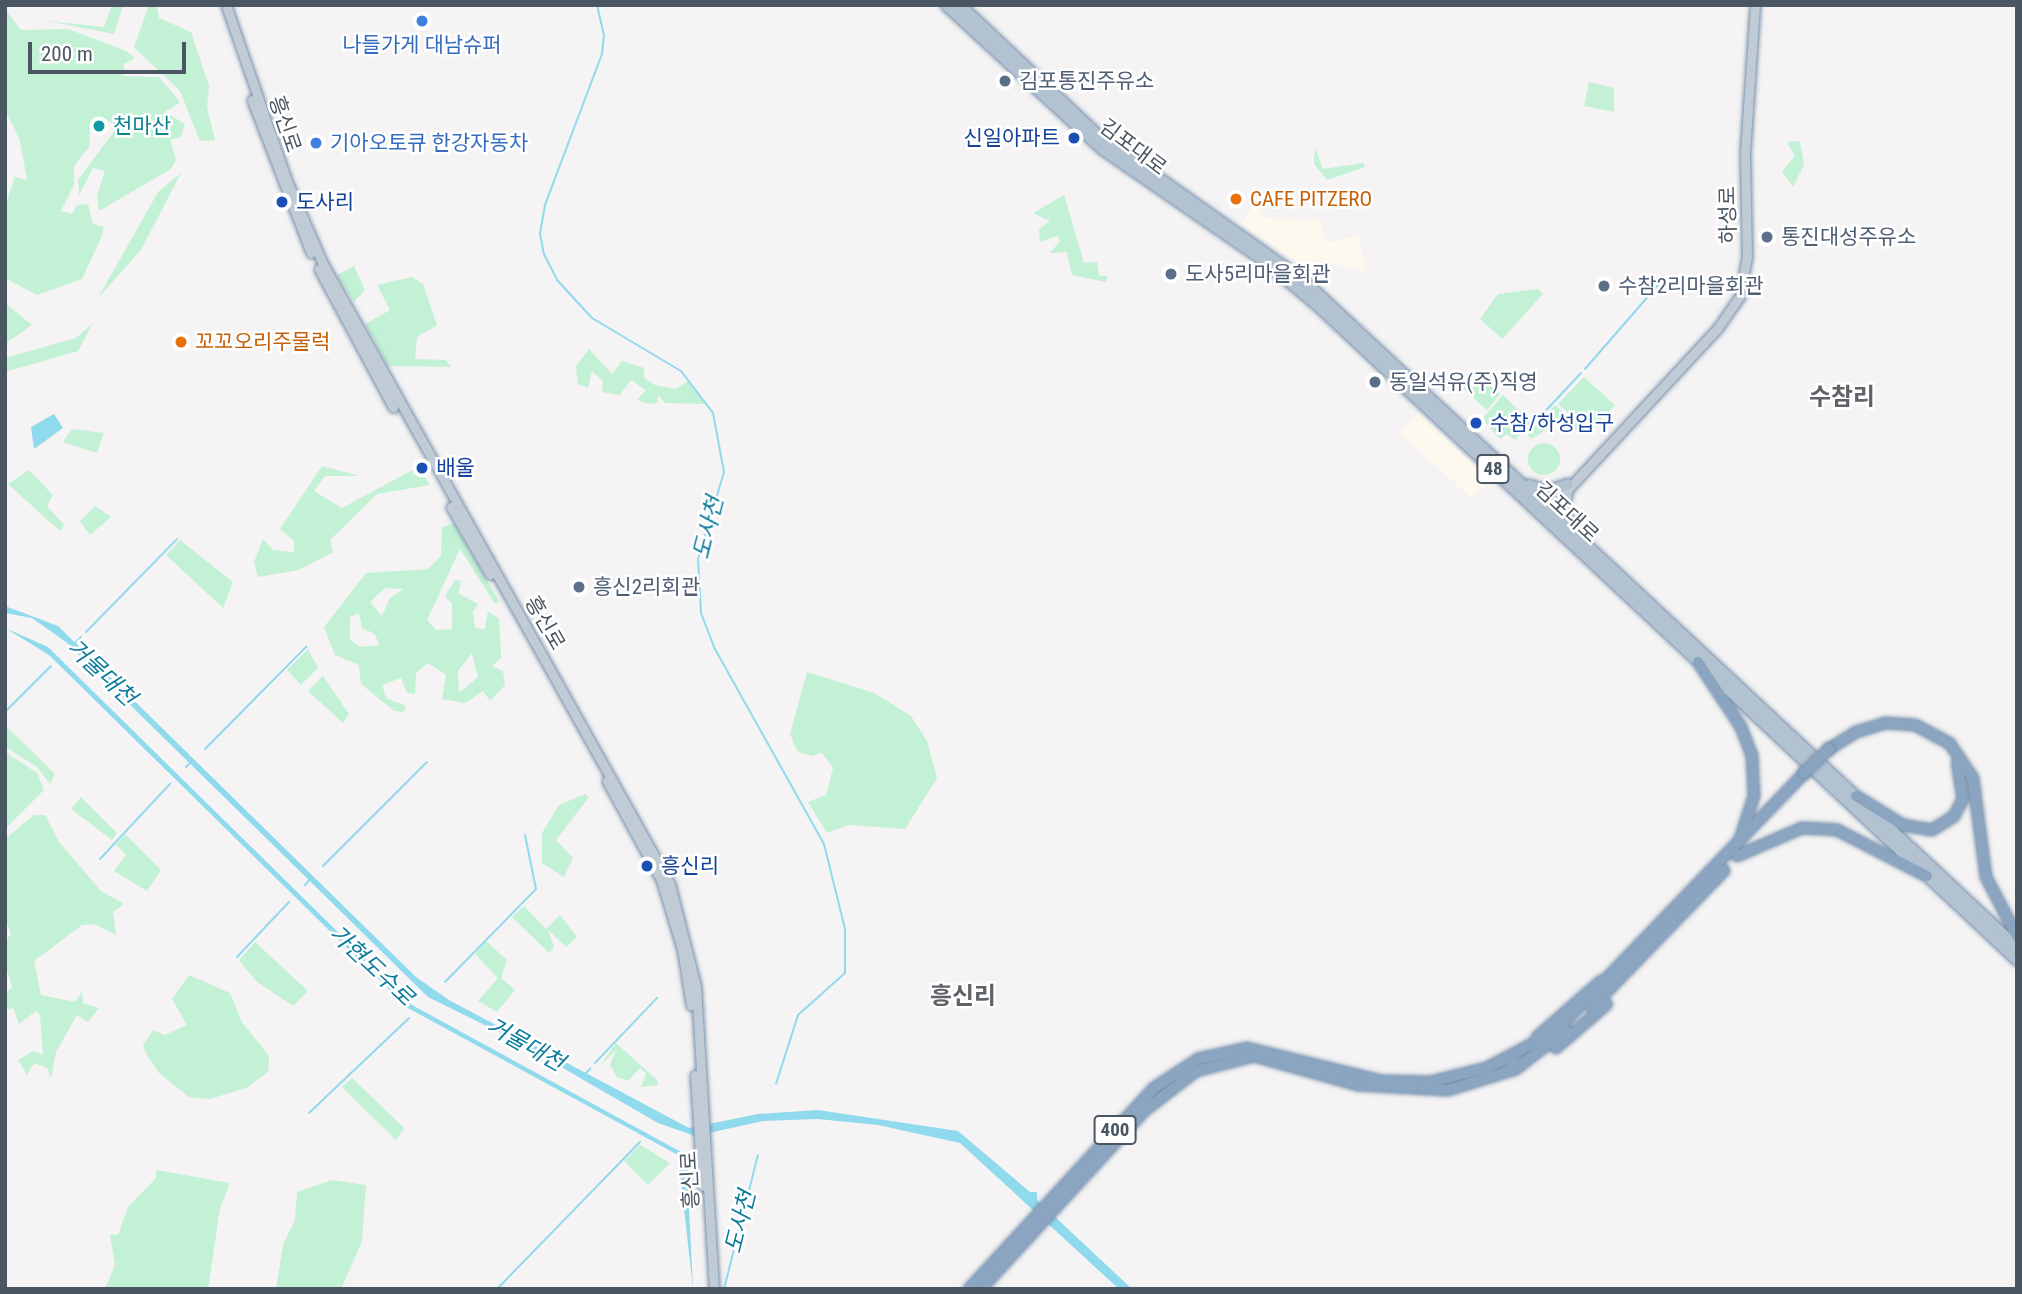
<!DOCTYPE html>
<html>
<head>
<meta charset="utf-8">
<style>
  body { margin:0 }
  #map { position:relative; width:2022px; height:1294px; overflow:hidden; background:#f5f3f3; font-family:"Roboto Condensed","Noto Sans KR",sans-serif }
  div>[style] { position:absolute }
  .commercial>* { inset:0; background:#fdf9ef }
  .green>* { inset:0; background:#c3f1d5 }
  .round { border-radius:50% }
  .water>* { inset:0; background:#90daee }
  .stream>* { height:2px; margin:-1px; padding:0 1px; transform-origin:1px; border-radius:1px; background:#90daee }
  .roads { filter:drop-shadow(0 0 2px #7690ad) drop-shadow(0 0 2px #7690ad) }
  .secondary>* { height:9px; margin:-4.5px; padding:0 4.5px; transform-origin:4.5px; border-radius:4.5px; background:#c1cbd6 }
  .primary>* { height:10px; margin:-5px; padding:0 5px; transform-origin:5px; border-radius:5px; background:#b3c2d1 }
  .highway>* { height:10px; margin:-5px; padding:0 5px; transform-origin:5px; border-radius:5px; background:#8ba5c1 }
  .bridges { filter:drop-shadow(0 0 2px #7690ad) drop-shadow(0 0 2px #7690ad) }
  .highway-bridge>* { height:10px; margin:-5px; padding:0 5px; transform-origin:5px; border-radius:5px; background:#8ba5c1 }
  .dots>* { width:19px; height:19px; translate:-50% -50%; box-sizing:border-box; border:4px solid #fff; border-radius:50% }
  span { translate:-50% -50%; white-space:nowrap; text-align:center; line-height:1.15; -webkit-text-stroke:5px #fff; paint-order:stroke }
  .shield-label span { padding:2px 5px; background:#fff; border:2px solid; border-radius:5px; -webkit-text-stroke-width:0 }
  .shield-label { font-size:19px; color:#4a5661; font-weight:700 }
  .shop-label { font-size:21px; color:#366cbe }
  .left { translate:0 -50%; text-align:left }
  .service-label { font-size:21px; color:#4e5e75 }
  .street-label { font-size:21px; color:#4a5661 }
  .culture-label { font-size:21px; color:#0d838f }
  .transit-label { font-size:21px; color:#164399 }
  .right { translate:-100% -50%; text-align:right }
  .food-label { font-size:21px; color:#c56008 }
  .water-label { font-size:23px; color:#0c7c9b; font-style:italic }
  .quarter-label { font-size:24px; color:#5f6368; font-weight:700 }
  .frame { position:absolute; inset:0; border:7px solid #4a5661; pointer-events:none }
  .scale { position:absolute; left:28px; top:42px; width:158px; height:32px; box-sizing:border-box; border:4px solid #4a5661; border-top:0; padding-left:9px; font-size:21px; line-height:24px; white-space:nowrap; color:#4a5661; -webkit-text-stroke:5px #fff; paint-order:stroke }
</style>
</head>
<body>
<div id="map">
  <div class="commercial">
    <i style="clip-path:polygon(1254px 204px,1265px 218px,1319px 220px,1327px 243px,1358px 236px,1366px 271px,1319px 261px,1306px 268px,1241px 224px)"></i>
    <i style="clip-path:polygon(1419px 413px,1489px 479px,1471px 498px,1400px 433px)"></i>
  </div>
  <div class="green">
    <i style="clip-path:polygon(112px 5px,123px 5px,114px 34px,47px 21px,104px 27px)"></i>
    <i style="clip-path:polygon(149px 5px,157px 5px,159px 18px,191px 32px,209px 86px,207px 107px,215px 140px,200px 141px,180px 91px,134px 47px)"></i>
    <i style="clip-path:polygon(5px 9px,21px 30px,68px 29px,126px 51px,135px 58px,124px 64px,123px 76px,159px 77px,180px 102px,165px 112px,185px 124px,181px 137px,170px 140px,176px 160px,171px 169px,99px 211px,97px 195px,105px 171px,93px 168px,79px 195px,78px 180px,118px 126px,102px 118px,91px 122px,89px 147px,74px 166px,74px 185px,61px 211px,72px 214px,77px 205px,88px 204px,93px 224px,104px 227px,102px 236px,82px 279px,37px 295px,5px 278px,5px 206px,15px 177px,27px 180px,20px 141px,5px 109px)"></i>
    <i style="clip-path:polygon(1589px 82px,1614px 88px,1614px 112px,1584px 106px)"></i>
    <i style="clip-path:polygon(1800px 141px,1804px 165px,1793px 187px,1782px 171px,1795px 156px,1787px 142px)"></i>
    <i style="clip-path:polygon(1315px 148px,1323px 169px,1363px 163px,1365px 167px,1327px 180px,1314px 164px)"></i>
    <i style="clip-path:polygon(181px 173px,141px 250px,98px 298px,158px 192px)"></i>
    <i style="clip-path:polygon(1064px 195px,1084px 263px,1097px 262px,1099px 276px,1108px 276px,1106px 282px,1072px 275px,1067px 252px,1050px 253px,1060px 241px,1057px 236px,1040px 242px,1039px 229px,1050px 221px,1033px 213px)"></i>
    <i style="clip-path:polygon(354px 266px,365px 290px,354px 302px,337px 275px)"></i>
    <i style="clip-path:polygon(412px 277px,423px 284px,437px 325px,417px 337px,415px 359px,446px 360px,451px 367px,388px 366px,365px 324px,390px 310px,377px 285px)"></i>
    <i style="clip-path:polygon(1538px 289px,1543px 294px,1502px 339px,1480px 319px,1498px 294px)"></i>
    <i style="clip-path:polygon(5px 303px,32px 325px,5px 344px)"></i>
    <i style="clip-path:polygon(93px 323px,78px 351px,5px 372px,5px 358px,76px 338px)"></i>
    <i style="clip-path:polygon(589px 349px,612px 374px,622px 361px,644px 368px,644px 378px,655px 385px,675px 389px,688px 381px,705px 404px,665px 403px,658px 395px,657px 403px,649px 404px,637px 400px,646px 390px,631px 380px,620px 395px,602px 392px,603px 381px,592px 371px,588px 388px,578px 384px,576px 366px)"></i>
    <i style="clip-path:polygon(1476px 372px,1500px 394px,1487px 410px,1462px 388px)"></i>
    <i style="clip-path:polygon(1584px 377px,1615px 405px,1589px 432px,1558px 404px)"></i>
    <i style="clip-path:polygon(1503px 395px,1531px 422px,1515px 440px,1507px 434px,1500px 439px,1482px 419px)"></i>
    <i style="clip-path:polygon(1555px 405px,1580px 427px,1585px 433px,1557px 423px,1531px 439px,1527px 434px)"></i>
    <i style="clip-path:polygon(72px 429px,104px 433px,97px 453px,63px 442px)"></i>
    <i class="round" style="left:1528px;top:443px;width:32px;height:32px"></i>
    <i style="clip-path:polygon(322px 466px,360px 476px,325px 476px,314px 491px,342px 508px,418px 467px,430px 485px,377px 494px,330px 540px,333px 552px,299px 570px,258px 577px,254px 562px,263px 539px,273px 550px,294px 552px,294px 541px,280px 529px)"></i>
    <i style="clip-path:polygon(29px 470px,53px 495px,47px 506px,64px 525px,60px 531px,8px 484px)"></i>
    <i style="clip-path:polygon(95px 506px,111px 517px,90px 535px,80px 521px)"></i>
    <i style="clip-path:polygon(evenodd,454px 523px,499px 601px,495px 604px,460px 549px,427px 620px,436px 630px,452px 629px,452px 604px,445px 596px,455px 580px,461px 581px,458px 593px,478px 604px,473px 612px,475px 628px,485px 629px,488px 611px,499px 619px,501px 658px,492px 666px,503px 671px,505px 685px,490px 701px,483px 691px,465px 703px,442px 699px,446px 675px,428px 663px,416px 673px,415px 694px,407px 693px,401px 678px,382px 685px,386px 698px,406px 706px,404px 712px,394px 711px,361px 684px,359px 665px,335px 655px,324px 627px,366px 573px,428px 569px,441px 556px,442px 527px,454px 523px,385px 588px,403px 589px,390px 598px,382px 616px,370px 602px,385px 588px,454px 523px,359px 613px,362px 628px,375px 634px,379px 645px,360px 647px,350px 640px,350px 617px,359px 613px,454px 523px,472px 653px,478px 677px,459px 693px,458px 671px,472px 653px)"></i>
    <i style="clip-path:polygon(180px 540px,233px 582px,223px 608px,166px 555px)"></i>
    <i style="clip-path:polygon(308px 649px,318px 668px,301px 685px,287px 670px)"></i>
    <i style="clip-path:polygon(807px 672px,874px 693px,911px 716px,927px 741px,937px 778px,905px 829px,849px 825px,827px 833px,808px 802px,826px 795px,833px 768px,822px 753px,811px 756px,797px 751px,790px 734px)"></i>
    <i style="clip-path:polygon(323px 676px,349px 714px,343px 723px,308px 691px)"></i>
    <i style="clip-path:polygon(5px 725px,55px 774px,50px 784px,37px 767px,5px 747px)"></i>
    <i style="clip-path:polygon(5px 752px,37px 773px,44px 790px,5px 829px)"></i>
    <i style="clip-path:polygon(585px 794px,589px 797px,556px 840px,573px 858px,564px 877px,542px 863px,542px 833px,559px 805px)"></i>
    <i style="clip-path:polygon(81px 797px,117px 833px,112px 840px,71px 809px)"></i>
    <i style="clip-path:polygon(34px 815px,45px 815px,59px 842px,101px 891px,124px 904px,113px 912px,116px 935px,94px 924px,82px 925px,34px 961px,41px 995px,75px 1002px,82px 991px,83px 1003px,99px 1008px,88px 1022px,77px 1015px,56px 1052px,51px 1079px,47px 1068px,34px 1063px,27px 1075px,18px 1060px,33px 1051px,43px 1055px,40px 1015px,36px 1011px,19px 1024px,13px 1008px,5px 1010px,5px 994px,12px 987px,5px 962px,5px 942px,11px 934px,5px 919px,5px 839px)"></i>
    <i style="clip-path:polygon(125px 834px,161px 870px,147px 891px,114px 871px,126px 855px,116px 845px)"></i>
    <i style="clip-path:polygon(524px 906px,546px 929px,560px 915px,577px 937px,566px 947px,548px 930px,554px 947px,549px 953px,512px 917px)"></i>
    <i style="clip-path:polygon(486px 941px,507px 960px,501px 978px,515px 990px,497px 1012px,478px 1001px,498px 978px,475px 954px)"></i>
    <i style="clip-path:polygon(255px 942px,308px 991px,293px 1006px,256px 981px,239px 960px)"></i>
    <i style="clip-path:polygon(189px 975px,230px 993px,242px 1022px,269px 1056px,268px 1072px,246px 1088px,210px 1099px,189px 1097px,159px 1073px,147px 1055px,143px 1046px,153px 1030px,165px 1035px,187px 1025px,172px 999px)"></i>
    <i style="clip-path:polygon(616px 1043px,658px 1081px,658px 1085px,641px 1087px,646px 1074px,640px 1068px,628px 1081px,617px 1077px,610px 1065px,616px 1050px,600px 1066px)"></i>
    <i style="clip-path:polygon(352px 1078px,404px 1128px,396px 1140px,342px 1087px)"></i>
    <i style="clip-path:polygon(640px 1145px,670px 1163px,648px 1185px,624px 1161px)"></i>
    <i style="clip-path:polygon(156px 1170px,230px 1183px,220px 1208px,208px 1289px,105px 1289px,115px 1265px,110px 1234px,118px 1235px,128px 1207px,156px 1178px)"></i>
    <i style="clip-path:polygon(332px 1180px,366px 1185px,362px 1241px,341px 1289px,276px 1289px,283px 1245px,295px 1220px,297px 1192px)"></i>
  </div>
  <div class="water">
    <i style="clip-path:polygon(54px 414px,63px 428px,34px 449px,31px 427px)"></i>
    <i style="clip-path:polygon(5px 606px,58px 626px,416px 977px,449px 1000px,689px 1128px,758px 1114px,818px 1110px,958px 1131px,1030px 1192px,1037px 1192px,1037px 1200px,1132px 1289px,1119px 1289px,960px 1143px,878px 1125px,818px 1119px,763px 1121px,695px 1136px,658px 1123px,511px 1038px,428px 997px,66px 642px,32px 618px,5px 613px)"></i>
    <i style="clip-path:polygon(5px 628px,48px 647px,412px 1005px,681px 1152px,687px 1167px,693px 1289px,678px 1155px,408px 1008px,49px 655px)"></i>
  </div>
  <div class="stream">
    <i style="left:597px;top:5px;width:31px;rotate:77deg"></i>
    <i style="left:604px;top:35px;width:19px;rotate:96deg"></i>
    <i style="left:602px;top:54px;width:161px;rotate:110.7deg"></i>
    <i style="left:545px;top:205px;width:29px;rotate:100deg"></i>
    <i style="left:540px;top:234px;width:20px;rotate:79deg"></i>
    <i style="left:544px;top:254px;width:29px;rotate:63deg"></i>
    <i style="left:557px;top:280px;width:52px;rotate:47.4deg"></i>
    <i style="left:592px;top:318px;width:104px;rotate:30.8deg"></i>
    <i style="left:681px;top:371px;width:53px;rotate:52.7deg"></i>
    <i style="left:713px;top:413px;width:60px;rotate:79.4deg"></i>
    <i style="left:724px;top:472px;width:91px;rotate:106.6deg"></i>
    <i style="left:698px;top:559px;width:54px;rotate:86.8deg"></i>
    <i style="left:701px;top:613px;width:39px;rotate:69deg"></i>
    <i style="left:715px;top:649px;width:223px;rotate:60.8deg"></i>
    <i style="left:824px;top:844px;width:88px;rotate:76.1deg"></i>
    <i style="left:845px;top:929px;width:44px;rotate:90deg"></i>
    <i style="left:845px;top:973px;width:63px;rotate:138.2deg"></i>
    <i style="left:798px;top:1015px;width:72px;rotate:107.7deg"></i>
    <i style="left:1585px;top:369px;width:111px;rotate:-49deg"></i>
    <i style="left:1525px;top:433px;width:82px;rotate:-47deg"></i>
    <i style="left:5px;top:488px;width:1px;rotate:-45deg"></i>
    <i style="left:86px;top:632px;width:130px;rotate:-45.6deg"></i>
    <i style="left:74px;top:644px;width:10px;rotate:-45deg"></i>
    <i style="left:5px;top:712px;width:65px;rotate:-45deg"></i>
    <i style="left:205px;top:749px;width:144px;rotate:-45.3deg"></i>
    <i style="left:186px;top:767px;width:7px;rotate:-45deg"></i>
    <i style="left:100px;top:859px;width:103px;rotate:-47deg"></i>
    <i style="left:323px;top:866px;width:147px;rotate:-45deg"></i>
    <i style="left:305px;top:885px;width:8px;rotate:-50deg"></i>
    <i style="left:237px;top:957px;width:76px;rotate:-46.6deg"></i>
    <i style="left:445px;top:982px;width:130px;rotate:-45.6deg"></i>
    <i style="left:536px;top:889px;width:55px;rotate:-101.5deg"></i>
    <i style="left:595px;top:1063px;width:90px;rotate:-46.4deg"></i>
    <i style="left:585px;top:1074px;width:8px;rotate:-45deg"></i>
    <i style="left:309px;top:1113px;width:138px;rotate:-43.5deg"></i>
    <i style="left:497px;top:1289px;width:205px;rotate:-45.8deg"></i>
    <i style="left:724px;top:1289px;width:138px;rotate:-75.8deg"></i>
  </div>
  <div class="roads">
    <div class="secondary">
      <i style="left:226px;top:5px;width:186px;rotate:70.9deg"></i>
      <i style="left:287px;top:181px;width:88px;rotate:66.6deg"></i>
      <i style="left:322px;top:262px;width:713px;rotate:60.77deg"></i>
      <i style="left:670px;top:884px;width:105px;rotate:75.7deg"></i>
      <i style="left:696px;top:986px;width:304px;rotate:86.6deg"></i>
      <i style="left:252px;top:100px;width:164px;rotate:68.9deg"></i>
      <i style="left:319px;top:269px;width:157px;rotate:61.8deg"></i>
      <i style="left:1567px;top:493px;width:15px;rotate:101deg"></i>
      <i style="left:1564px;top:508px;width:22px;rotate:69deg"></i>
      <i style="left:451px;top:507px;width:78px;rotate:59.8deg"></i>
      <i style="left:1544px;top:515px;width:254px;rotate:-47.1deg"></i>
      <i style="left:1717px;top:329px;width:40px;rotate:-55.1deg"></i>
      <i style="left:1740px;top:296px;width:39px;rotate:-80deg"></i>
      <i style="left:1747px;top:258px;width:106px;rotate:-91.1deg"></i>
      <i style="left:1745px;top:152px;width:147px;rotate:-86.1deg"></i>
      <i style="left:607px;top:781px;width:113px;rotate:61.4deg"></i>
      <i style="left:661px;top:880px;width:72px;rotate:73.1deg"></i>
      <i style="left:682px;top:949px;width:57px;rotate:80.9deg"></i>
      <i style="left:695px;top:1075px;width:111px;rotate:86.4deg"></i>
    </div>
    <div class="primary">
      <i style="left:946px;top:5px;width:212px;rotate:42.7deg"></i>
      <i style="left:1102px;top:149px;width:196px;rotate:34.6deg"></i>
      <i style="left:1263px;top:260px;width:70px;rotate:39.8deg"></i>
      <i style="left:1317px;top:305px;width:959px;rotate:43.1deg"></i>
      <i style="left:960px;top:5px;width:188px;rotate:43.3deg"></i>
      <i style="left:1097px;top:134px;width:251px;rotate:35.3deg"></i>
      <i style="left:1302px;top:279px;width:978px;rotate:43.05deg"></i>
      <i style="left:1529px;top:485px;width:19px;rotate:18deg"></i>
      <i style="left:1547px;top:491px;width:22px;rotate:-18deg"></i>
    </div>
    <div class="highway">
      <i style="left:1698px;top:662px;width:78px;rotate:56.5deg"></i>
      <i style="left:1741px;top:727px;width:30px;rotate:69deg"></i>
      <i style="left:1752px;top:755px;width:41px;rotate:87.2deg"></i>
      <i style="left:1754px;top:796px;width:45px;rotate:108deg"></i>
      <i style="left:1829px;top:749px;width:32px;rotate:-32deg"></i>
      <i style="left:1856px;top:732px;width:31px;rotate:-17deg"></i>
      <i style="left:1886px;top:723px;width:29px;rotate:4deg"></i>
      <i style="left:1915px;top:725px;width:40px;rotate:28deg"></i>
      <i style="left:1950px;top:744px;width:41px;rotate:55.9deg"></i>
      <i style="left:1973px;top:778px;width:100px;rotate:82.5deg"></i>
      <i style="left:1986px;top:877px;width:67px;rotate:62.3deg"></i>
      <i style="left:1856px;top:796px;width:55px;rotate:31.7deg"></i>
      <i style="left:1903px;top:825px;width:29px;rotate:10deg"></i>
      <i style="left:1932px;top:830px;width:26px;rotate:-32deg"></i>
      <i style="left:1954px;top:816px;width:19px;rotate:-62deg"></i>
      <i style="left:1963px;top:799px;width:37px;rotate:-99deg"></i>
      <i style="left:1737px;top:856px;width:71px;rotate:-23.3deg"></i>
      <i style="left:1802px;top:828px;width:35px;rotate:3deg"></i>
      <i style="left:1837px;top:830px;width:101px;rotate:27.1deg"></i>
      <i style="left:1592px;top:1007px;width:190px;rotate:-45.9deg"></i>
      <i style="left:1537px;top:1037px;width:85px;rotate:-41.2deg"></i>
      <i style="left:1556px;top:1048px;width:67px;rotate:-40.8deg"></i>
      <i style="left:969px;top:1289px;width:273px;rotate:-47.4deg"></i>
      <i style="left:1154px;top:1088px;width:53px;rotate:-33.4deg"></i>
      <i style="left:1198px;top:1059px;width:50px;rotate:-12.7deg"></i>
      <i style="left:1247px;top:1048px;width:138px;rotate:13.8deg"></i>
      <i style="left:1381px;top:1081px;width:49px;rotate:1.2deg"></i>
      <i style="left:1430px;top:1082px;width:59px;rotate:-13.8deg"></i>
      <i style="left:1487px;top:1068px;width:78px;rotate:-28.2deg"></i>
      <i style="left:1556px;top:1031px;width:358px;rotate:-46.1deg"></i>
      <i style="left:981px;top:1289px;width:241px;rotate:-47.5deg"></i>
      <i style="left:1144px;top:1111px;width:66px;rotate:-37.6deg"></i>
      <i style="left:1196px;top:1071px;width:60px;rotate:-14.5deg"></i>
      <i style="left:1254px;top:1056px;width:108px;rotate:15.6deg"></i>
      <i style="left:1358px;top:1085px;width:90px;rotate:3.2deg"></i>
      <i style="left:1448px;top:1090px;width:71px;rotate:-17.2deg"></i>
      <i style="left:1516px;top:1069px;width:63px;rotate:-38deg"></i>
    </div>
  </div>
  <div class="bridges">
    <div class="highway-bridge">
      <i style="left:1804px;top:773px;width:35px;rotate:-44deg"></i>
    </div>
  </div>
  <div class="dots">
    <i style="left:422px;top:21px;background:#3f7fe0"></i>
    <i style="left:1005px;top:81px;background:#5c6f8a"></i>
    <i style="left:99px;top:126px;background:#0f9aa8"></i>
    <i style="left:1074px;top:138px;background:#1a4fb4"></i>
    <i style="left:316px;top:143px;background:#3f7fe0"></i>
    <i style="left:1236px;top:199px;background:#e8710a"></i>
    <i style="left:282px;top:202px;background:#1a4fb4"></i>
    <i style="left:1767px;top:237px;background:#5c6f8a"></i>
    <i style="left:1171px;top:274px;background:#5c6f8a"></i>
    <i style="left:1604px;top:286px;background:#5c6f8a"></i>
    <i style="left:181px;top:342px;background:#e8710a"></i>
    <i style="left:1375px;top:382px;background:#5c6f8a"></i>
    <i style="left:1476px;top:423px;background:#1a4fb4"></i>
    <i style="left:422px;top:468px;background:#1a4fb4"></i>
    <i style="left:579px;top:587px;background:#5c6f8a"></i>
    <i style="left:647px;top:866px;background:#1a4fb4"></i>
  </div>
  <div class="shield-label">
    <span style="left:1493px;top:469px">48</span>
    <span style="left:1115px;top:1130px">400</span>
  </div>
  <div class="shop-label">
    <span style="left:422px;top:45px">나들가게 대남슈퍼</span>
    <span class="left" style="left:330px;top:143px">기아오토큐 한강자동차</span>
  </div>
  <div class="service-label">
    <span class="left" style="left:1019px;top:81px">김포통진주유소</span>
    <span class="left" style="left:1781px;top:237px">통진대성주유소</span>
    <span class="left" style="left:1185px;top:274px">도사5리마을회관</span>
    <span class="left" style="left:1618px;top:286px">수참2리마을회관</span>
    <span class="left" style="left:1389px;top:382px">동일석유(주)직영</span>
    <span class="left" style="left:593px;top:587px">흥신2리회관</span>
  </div>
  <div class="street-label">
    <span style="left:285px;top:124px;rotate:71deg">흥신로</span>
    <span style="left:1133px;top:147px;rotate:37deg">김포대로</span>
    <span style="left:1728px;top:215px;rotate:-91deg">하성로</span>
    <span style="left:1567px;top:512px;rotate:43deg">김포대로</span>
    <span style="left:545px;top:623px;rotate:60deg">흥신로</span>
    <span style="left:690px;top:1180px;rotate:-93deg">흥신로</span>
  </div>
  <div class="culture-label">
    <span class="left" style="left:113px;top:126px">천마산</span>
  </div>
  <div class="transit-label">
    <span class="right" style="left:1060px;top:138px">신일아파트</span>
    <span class="left" style="left:296px;top:202px">도사리</span>
    <span class="left" style="left:1490px;top:423px">수참/하성입구</span>
    <span class="left" style="left:436px;top:468px">배울</span>
    <span class="left" style="left:661px;top:866px">흥신리</span>
  </div>
  <div class="food-label">
    <span class="left" style="left:1250px;top:199px">CAFE PITZERO</span>
    <span class="left" style="left:195px;top:342px">꼬꼬오리주물럭</span>
  </div>
  <div class="water-label">
    <span style="left:709px;top:528px;rotate:-76deg">도사천</span>
    <span style="left:101px;top:673px;rotate:43deg">거물대천</span>
    <span style="left:371px;top:966px;rotate:43deg">가현도수로</span>
    <span style="left:525px;top:1045px;rotate:29deg">거물대천</span>
    <span style="left:741px;top:1222px;rotate:-76deg">도사천</span>
  </div>
  <div class="quarter-label">
    <span style="left:1842px;top:398px">수참리</span>
    <span style="left:963px;top:997px">흥신리</span>
  </div>
  <div class="frame"></div>
  <div class="scale">200 m</div>
</div>
</body>
</html>
